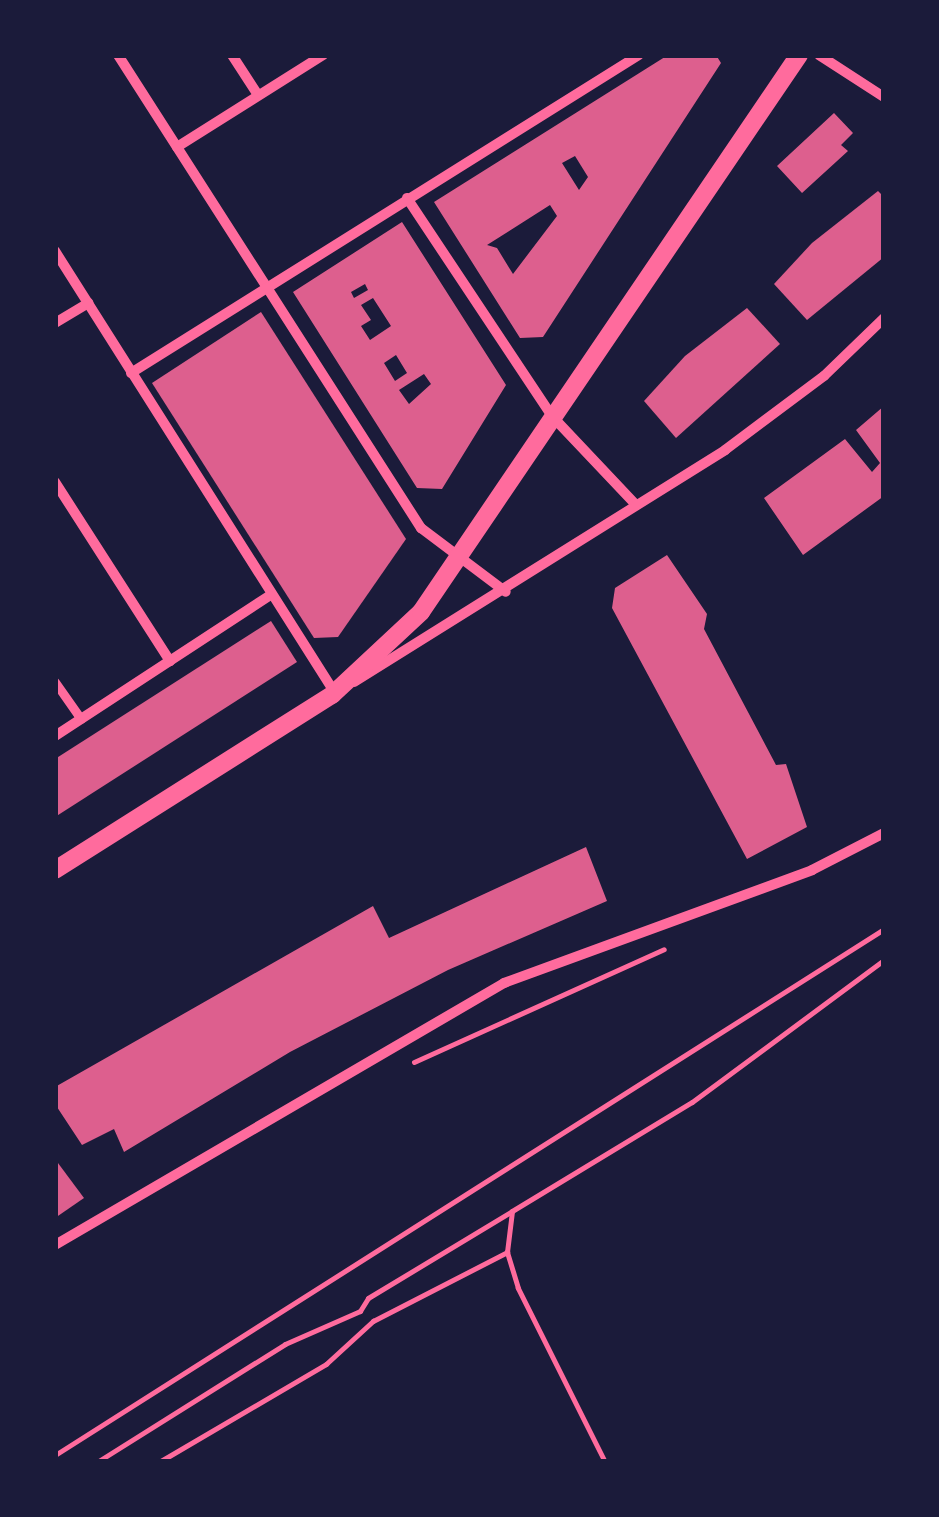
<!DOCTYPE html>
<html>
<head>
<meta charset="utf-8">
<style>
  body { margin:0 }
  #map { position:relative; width:939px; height:1517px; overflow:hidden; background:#1b1b3a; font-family:"Work Sans",sans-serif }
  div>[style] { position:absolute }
  .building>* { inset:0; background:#dd5f8e }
  .path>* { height:5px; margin:-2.5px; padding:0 2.5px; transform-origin:2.5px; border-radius:2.5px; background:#ff6b9d }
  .pedestrian>* { height:9px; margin:-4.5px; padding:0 4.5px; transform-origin:4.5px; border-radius:4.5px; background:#ff6b9d }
  .minor>* { height:10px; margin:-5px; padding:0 5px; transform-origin:5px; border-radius:5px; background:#ff6b9d }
  .tertiary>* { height:18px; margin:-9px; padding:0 9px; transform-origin:9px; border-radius:9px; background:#ff6b9d }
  span { translate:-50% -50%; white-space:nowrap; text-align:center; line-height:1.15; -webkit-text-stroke:8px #1b1b3a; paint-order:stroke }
  .frame { position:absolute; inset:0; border:58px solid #1b1b3a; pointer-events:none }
</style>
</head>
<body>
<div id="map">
  <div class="building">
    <i style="clip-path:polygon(evenodd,668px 55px,716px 55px,721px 63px,543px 337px,520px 338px,434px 202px,668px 55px,575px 156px,588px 177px,579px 190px,562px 163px,575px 156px,668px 55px,550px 205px,557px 216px,513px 274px,497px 248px,487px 245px,550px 205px)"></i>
    <i style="clip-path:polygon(834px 113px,853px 133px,841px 145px,848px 151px,802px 193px,777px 166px)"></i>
    <i style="clip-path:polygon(878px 191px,884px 197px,884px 257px,807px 320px,774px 284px,812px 243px)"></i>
    <i style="clip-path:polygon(evenodd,402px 222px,506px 385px,442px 489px,417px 488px,293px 292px,402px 222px,365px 284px,368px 290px,354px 298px,351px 292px,365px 284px,402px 222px,373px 298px,391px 326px,370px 340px,361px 326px,371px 320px,361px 305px,373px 298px,402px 222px,396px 355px,407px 373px,395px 381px,384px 363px,396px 355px,402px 222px,424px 374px,431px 384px,409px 404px,399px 390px,424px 374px)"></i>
    <i style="clip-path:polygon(747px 308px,780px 344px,676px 438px,644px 401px,685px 356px)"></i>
    <i style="clip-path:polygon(261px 312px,406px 539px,338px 637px,314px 638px,152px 383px)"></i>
    <i style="clip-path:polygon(884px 406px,884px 496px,803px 555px,764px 498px,845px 439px,872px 472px,880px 463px,856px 430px)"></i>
    <i style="clip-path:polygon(667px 555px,707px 614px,704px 629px,776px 765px,786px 764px,807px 827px,747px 859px,612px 608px,615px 588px)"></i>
    <i style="clip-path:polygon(271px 621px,297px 662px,55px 817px,55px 759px)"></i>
    <i style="clip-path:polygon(586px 847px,607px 901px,448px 970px,290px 1052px,124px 1152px,114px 1129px,82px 1145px,55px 1104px,55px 1087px,373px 906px,389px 938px)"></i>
    <i style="clip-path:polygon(55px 1159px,84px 1198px,55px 1218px)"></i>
  </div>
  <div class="path">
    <i style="left:414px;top:1062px;width:274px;rotate:-24.3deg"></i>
    <i style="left:55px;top:1455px;width:982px;rotate:-32.4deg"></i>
    <i style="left:97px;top:1462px;width:222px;rotate:-32.1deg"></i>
    <i style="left:285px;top:1344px;width:82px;rotate:-23.7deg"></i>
    <i style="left:360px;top:1311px;width:15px;rotate:-58deg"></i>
    <i style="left:368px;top:1298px;width:168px;rotate:-31.1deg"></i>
    <i style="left:159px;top:1462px;width:194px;rotate:-30.4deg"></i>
    <i style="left:326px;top:1364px;width:64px;rotate:-42.5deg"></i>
    <i style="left:373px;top:1321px;width:151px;rotate:-27.2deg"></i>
    <i style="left:605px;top:1462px;width:195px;rotate:-116.6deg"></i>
    <i style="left:518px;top:1288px;width:38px;rotate:-107deg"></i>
    <i style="left:507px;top:1252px;width:41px;rotate:-83deg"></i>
    <i style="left:512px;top:1211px;width:210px;rotate:-31.2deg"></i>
    <i style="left:692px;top:1102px;width:239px;rotate:-36.5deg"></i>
  </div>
  <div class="pedestrian">
    <i style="left:55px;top:682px;width:45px;rotate:54.9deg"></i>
  </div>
  <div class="minor">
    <i style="left:118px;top:55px;width:562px;rotate:57.36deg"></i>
    <i style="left:421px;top:528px;width:106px;rotate:37deg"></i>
    <i style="left:232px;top:55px;width:48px;rotate:57deg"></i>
    <i style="left:819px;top:55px;width:77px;rotate:32.9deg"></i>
    <i style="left:177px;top:147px;width:173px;rotate:-32.2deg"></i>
    <i style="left:407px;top:198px;width:260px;rotate:56.4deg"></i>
    <i style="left:551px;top:415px;width:124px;rotate:46.6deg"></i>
    <i style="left:55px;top:251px;width:523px;rotate:57.65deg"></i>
    <i style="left:55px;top:323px;width:39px;rotate:-31deg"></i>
    <i style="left:131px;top:373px;width:599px;rotate:-32.05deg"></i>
    <i style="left:55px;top:482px;width:213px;rotate:57.3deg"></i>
    <i style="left:354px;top:682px;width:438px;rotate:-32deg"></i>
    <i style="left:725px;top:450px;width:124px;rotate:-36.8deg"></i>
    <i style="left:824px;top:376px;width:83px;rotate:-44deg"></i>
    <i style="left:55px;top:736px;width:256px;rotate:-33.2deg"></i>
    <i style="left:55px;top:1245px;width:520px;rotate:-30.26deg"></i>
    <i style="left:504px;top:983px;width:328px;rotate:-20.1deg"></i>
    <i style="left:812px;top:870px;width:81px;rotate:-27.2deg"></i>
  </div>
  <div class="tertiary">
    <i style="left:55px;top:870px;width:328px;rotate:-32.3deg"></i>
    <i style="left:332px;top:695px;width:122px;rotate:-43deg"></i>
    <i style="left:421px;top:612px;width:673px;rotate:-55.84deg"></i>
  </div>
  <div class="frame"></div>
</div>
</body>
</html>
